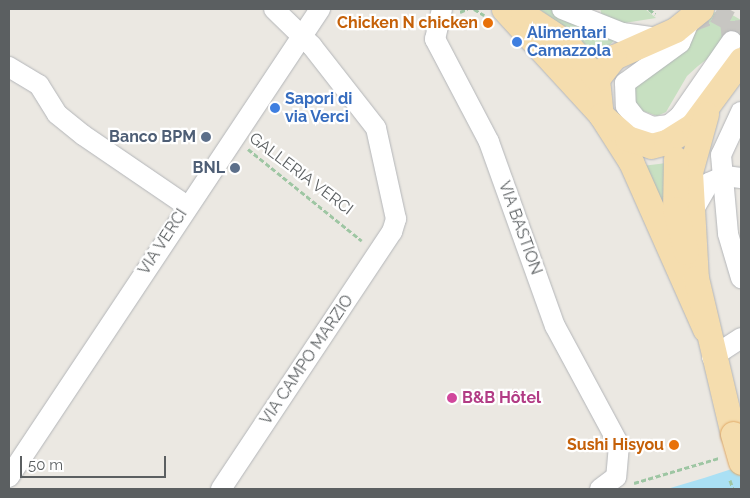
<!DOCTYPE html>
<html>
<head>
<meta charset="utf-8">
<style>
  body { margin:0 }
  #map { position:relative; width:750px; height:498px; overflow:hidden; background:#ebe8e2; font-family:Raleway,sans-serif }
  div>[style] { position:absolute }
  .green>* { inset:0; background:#c7e0c1 }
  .water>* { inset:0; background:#aae0f4 }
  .minor-tunnel>* { height:20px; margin-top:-10px; transform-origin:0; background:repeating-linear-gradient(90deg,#c7c6c2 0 20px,transparent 0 30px) }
  .path>* { height:3px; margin-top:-1.5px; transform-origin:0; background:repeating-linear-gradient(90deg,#9ec6a3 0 5px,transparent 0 7.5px) }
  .roads { filter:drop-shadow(0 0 1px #b3b5b8) drop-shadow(0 0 1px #b3b5b8) }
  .minor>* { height:20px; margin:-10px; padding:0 10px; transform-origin:10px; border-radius:10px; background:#fff }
  .major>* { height:25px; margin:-12.5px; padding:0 12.5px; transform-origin:12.5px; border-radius:12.5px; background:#f5ddae }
  .path-bridge>* { height:3px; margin-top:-1.5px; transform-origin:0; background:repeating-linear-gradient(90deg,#9ec6a3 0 5px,transparent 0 7.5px) }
  .bridges { filter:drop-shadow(0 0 1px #e0a967) drop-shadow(0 0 1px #e0a967) }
  .major-bridge>* { height:25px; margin:-12.5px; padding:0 12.5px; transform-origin:12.5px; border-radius:12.5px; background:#f5ddae }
  .dots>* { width:14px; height:14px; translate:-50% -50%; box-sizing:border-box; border:2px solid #fff; border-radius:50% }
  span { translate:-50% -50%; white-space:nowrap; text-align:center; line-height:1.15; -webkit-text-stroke:4.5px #fff; paint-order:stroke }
  .food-label { font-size:16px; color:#c56008; font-weight:700 }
  .right { translate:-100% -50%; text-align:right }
  .shop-label { font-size:16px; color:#366cbe; font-weight:700 }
  .left { translate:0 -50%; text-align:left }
  .service-label { font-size:16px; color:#4e5e75; font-weight:700 }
  .street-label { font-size:16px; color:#5b5f61 }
  .hotel-label { font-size:16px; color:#b23c85; font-weight:700 }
  .frame { position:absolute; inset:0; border:10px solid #5b5f61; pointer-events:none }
  .scale { position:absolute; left:20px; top:456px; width:146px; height:22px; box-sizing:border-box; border:2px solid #5b5f61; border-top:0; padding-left:6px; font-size:15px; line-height:18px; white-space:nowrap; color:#5b5f61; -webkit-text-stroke:4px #fff; paint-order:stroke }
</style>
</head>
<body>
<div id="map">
  <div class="green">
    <i style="clip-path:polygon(539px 9px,554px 9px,619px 36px,595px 59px,569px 30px)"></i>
    <i style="clip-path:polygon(600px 9px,645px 9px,656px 18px,618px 24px,604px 21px)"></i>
    <i style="clip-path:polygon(722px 9px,741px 20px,740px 49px,711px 56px,698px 66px,687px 76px,666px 112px,657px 116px,640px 110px,633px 103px,631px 84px,709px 15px)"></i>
    <i style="clip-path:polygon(667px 163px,666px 215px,642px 166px)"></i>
  </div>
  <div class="water">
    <i style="clip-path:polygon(741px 466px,741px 489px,667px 489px,704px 478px)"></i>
  </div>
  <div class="minor-tunnel">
    <i style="left:688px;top:23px;width:29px;rotate:-20deg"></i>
    <i style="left:715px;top:13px;width:17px;rotate:28deg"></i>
    <i style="left:730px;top:21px;width:20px;rotate:84deg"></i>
  </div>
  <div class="path">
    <i style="left:474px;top:9px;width:12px;rotate:31deg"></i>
    <i style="left:649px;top:9px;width:8px;rotate:40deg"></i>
    <i style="left:460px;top:12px;width:8px;rotate:-23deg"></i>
    <i style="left:248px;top:149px;width:146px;rotate:38.9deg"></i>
    <i style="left:634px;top:483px;width:89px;rotate:-16.4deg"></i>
  </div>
  <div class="roads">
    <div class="minor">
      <i style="left:442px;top:9px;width:31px;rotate:103deg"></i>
      <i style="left:435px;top:39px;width:116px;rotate:62.3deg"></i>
      <i style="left:489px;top:142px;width:195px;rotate:70.3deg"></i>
      <i style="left:555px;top:326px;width:135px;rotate:61.7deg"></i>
      <i style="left:619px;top:445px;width:32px;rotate:95deg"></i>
      <i style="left:616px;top:477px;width:20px;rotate:143deg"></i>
      <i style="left:562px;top:9px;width:65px;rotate:21.8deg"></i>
      <i style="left:622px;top:33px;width:36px;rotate:8deg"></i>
      <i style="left:691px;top:17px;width:28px;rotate:113deg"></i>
      <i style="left:680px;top:43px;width:68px;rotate:144deg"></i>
      <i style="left:625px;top:83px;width:23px;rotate:88deg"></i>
      <i style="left:626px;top:106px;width:18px;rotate:52deg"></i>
      <i style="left:637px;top:120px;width:17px;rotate:24deg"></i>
      <i style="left:653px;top:127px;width:16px;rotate:-7deg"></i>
      <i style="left:669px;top:125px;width:14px;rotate:-39deg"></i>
      <i style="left:680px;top:116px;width:91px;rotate:-55.3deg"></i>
      <i style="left:9px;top:67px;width:35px;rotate:31deg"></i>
      <i style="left:39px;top:85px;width:34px;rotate:58deg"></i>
      <i style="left:57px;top:114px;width:33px;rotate:39deg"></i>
      <i style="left:83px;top:135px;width:126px;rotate:34.3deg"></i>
      <i style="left:741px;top:112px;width:47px;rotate:114.9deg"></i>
      <i style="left:721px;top:155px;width:79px;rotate:84.9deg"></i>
      <i style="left:728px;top:234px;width:46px;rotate:73.5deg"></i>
      <i style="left:694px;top:209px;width:30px;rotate:-60deg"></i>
      <i style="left:709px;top:183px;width:17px;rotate:-24deg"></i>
      <i style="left:725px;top:176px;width:16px;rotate:7deg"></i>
      <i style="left:712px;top:357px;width:35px;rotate:-33deg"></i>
      <i style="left:9px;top:477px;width:562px;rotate:-56.39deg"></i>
      <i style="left:221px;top:489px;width:309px;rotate:-56.4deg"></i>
      <i style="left:392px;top:232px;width:14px;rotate:-73deg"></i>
      <i style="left:396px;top:219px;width:93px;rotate:-102.4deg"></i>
      <i style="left:376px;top:128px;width:104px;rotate:-128deg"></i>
      <i style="left:312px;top:46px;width:53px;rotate:-135.8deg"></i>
    </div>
    <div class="major">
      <i style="left:504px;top:9px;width:144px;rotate:47.5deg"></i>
      <i style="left:601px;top:115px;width:56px;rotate:57.4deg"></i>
      <i style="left:631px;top:162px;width:183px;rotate:66.1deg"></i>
      <i style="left:701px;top:9px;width:33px;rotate:141deg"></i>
      <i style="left:675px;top:30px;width:67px;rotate:156.1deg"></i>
      <i style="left:614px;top:57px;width:28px;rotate:128deg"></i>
      <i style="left:597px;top:79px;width:36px;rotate:84deg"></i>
      <i style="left:601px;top:115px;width:35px;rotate:41deg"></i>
      <i style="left:627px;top:138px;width:25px;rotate:18deg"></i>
      <i style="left:651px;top:146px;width:16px;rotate:-15deg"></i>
      <i style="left:666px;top:142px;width:32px;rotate:-32deg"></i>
      <i style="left:693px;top:125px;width:81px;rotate:-53.6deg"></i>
      <i style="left:523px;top:14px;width:51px;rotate:33.1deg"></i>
      <i style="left:566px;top:42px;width:48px;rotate:50deg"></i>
      <i style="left:706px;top:114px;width:60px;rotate:105.4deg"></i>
      <i style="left:690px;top:172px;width:106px;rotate:86.8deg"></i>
      <i style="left:696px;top:278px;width:160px;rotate:76.7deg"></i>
      <i style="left:676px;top:159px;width:50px;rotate:91.1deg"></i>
      <i style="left:675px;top:209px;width:44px;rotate:75.7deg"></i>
    </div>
  </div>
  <div class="path-bridge">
    <i style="left:730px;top:480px;width:9px;rotate:72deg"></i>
  </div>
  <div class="bridges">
    <div class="major-bridge">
      <i style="left:733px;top:434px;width:29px;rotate:74deg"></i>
    </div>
  </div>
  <div class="dots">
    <i style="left:488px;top:23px;background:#e8710a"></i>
    <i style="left:517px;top:42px;background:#3f7fe0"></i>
    <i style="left:275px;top:108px;background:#3f7fe0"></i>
    <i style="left:206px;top:137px;background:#5c6f8a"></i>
    <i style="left:235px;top:168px;background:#5c6f8a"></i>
    <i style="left:452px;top:398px;background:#d1479c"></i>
    <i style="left:674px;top:445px;background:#e8710a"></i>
  </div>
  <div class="food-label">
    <span class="right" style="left:478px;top:23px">Chicken N chicken</span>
    <span class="right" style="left:664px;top:445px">Sushi Hisyou</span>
  </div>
  <div class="shop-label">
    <span class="left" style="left:527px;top:42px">Alimentari<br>Camazzola</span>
    <span class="left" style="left:285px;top:108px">Sapori di<br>via Verci</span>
  </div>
  <div class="service-label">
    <span class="right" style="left:196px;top:137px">Banco BPM</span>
    <span class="right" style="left:225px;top:168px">BNL</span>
  </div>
  <div class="street-label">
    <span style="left:301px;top:174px;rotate:37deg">GALLERIA VERCI</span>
    <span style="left:520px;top:228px;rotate:70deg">VIA BASTION</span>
    <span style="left:163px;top:242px;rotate:-57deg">VIA VERCI</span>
    <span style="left:307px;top:360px;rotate:-56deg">VIA CAMPO MARZIO</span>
  </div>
  <div class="hotel-label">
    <span class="left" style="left:462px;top:398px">B&amp;B Hôtel</span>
  </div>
  <div class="frame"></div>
  <div class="scale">50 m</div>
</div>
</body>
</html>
